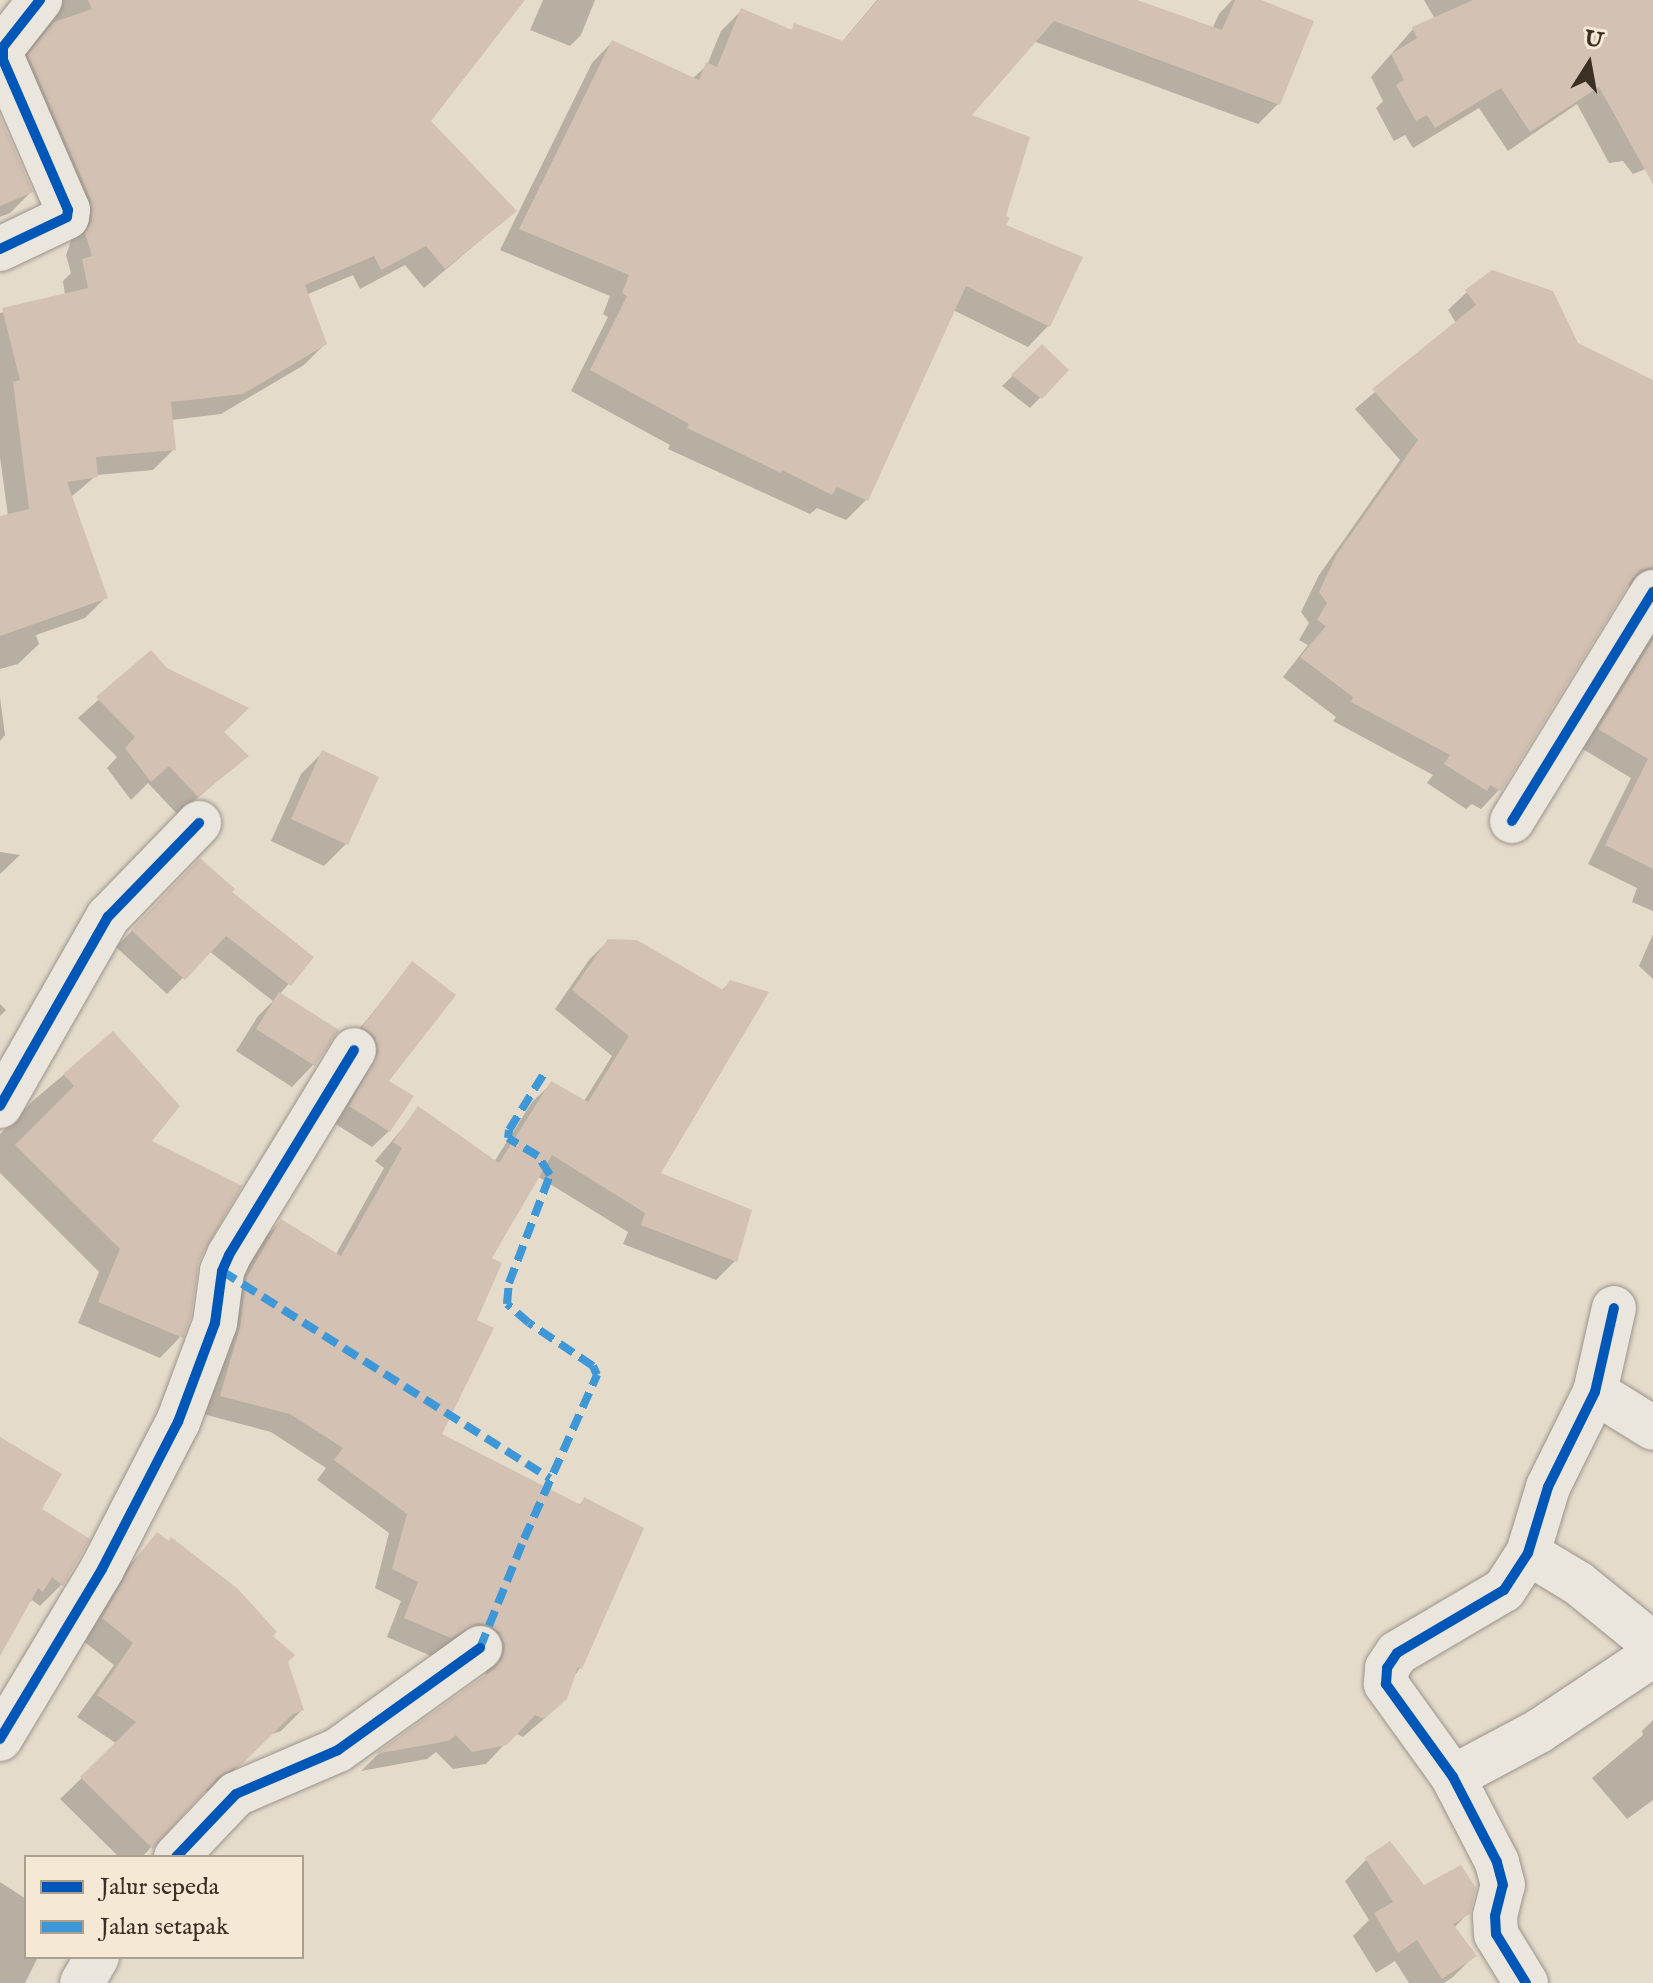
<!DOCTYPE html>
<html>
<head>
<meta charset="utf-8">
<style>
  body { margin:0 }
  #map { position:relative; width:1653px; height:1983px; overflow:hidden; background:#e5dbcb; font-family:"IM FELL English",serif }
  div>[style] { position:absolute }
  .shadow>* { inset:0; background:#0003 }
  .building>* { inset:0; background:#d3c1b3 }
  .roads { filter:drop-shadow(0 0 2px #9b948a) drop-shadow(0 0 2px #9b948a) }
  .minor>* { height:44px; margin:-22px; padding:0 22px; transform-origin:22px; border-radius:22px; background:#eae5dd }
  .quiet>* { height:8px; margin-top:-4px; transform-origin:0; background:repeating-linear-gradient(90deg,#3e97d6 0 16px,transparent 0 24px) }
  .cycleway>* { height:10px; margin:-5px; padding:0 5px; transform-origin:5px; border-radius:5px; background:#0057b8 }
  span { translate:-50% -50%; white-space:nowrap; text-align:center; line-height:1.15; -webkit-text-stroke:8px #f5e9d6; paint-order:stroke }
  .legend { position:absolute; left:24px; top:1855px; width:280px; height:104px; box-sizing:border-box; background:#f5e9d6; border:2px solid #ab9f8e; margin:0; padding:10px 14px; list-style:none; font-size:24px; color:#3b3023 }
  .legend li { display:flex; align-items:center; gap:16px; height:40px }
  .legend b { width:40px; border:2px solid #ab9f8e }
  .north { position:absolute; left:1549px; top:24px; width:80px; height:80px; -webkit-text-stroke:6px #f5e9d6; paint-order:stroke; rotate:11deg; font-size:22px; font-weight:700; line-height:32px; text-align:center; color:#3b3023 }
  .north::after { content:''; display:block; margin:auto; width:28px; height:36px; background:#3b3023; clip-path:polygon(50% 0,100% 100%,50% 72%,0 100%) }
</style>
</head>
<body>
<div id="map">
  <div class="shadow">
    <i style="clip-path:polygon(34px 0,506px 0,428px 121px,515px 211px,424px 288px,405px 265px,360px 289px,353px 275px,306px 295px,325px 344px,304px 365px,221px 414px,171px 420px,174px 449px,153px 470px,97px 475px,71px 497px,105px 598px,85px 618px,36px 635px,39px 644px,18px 664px,0 669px,0 517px,8px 516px,0 457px,0 313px,65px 295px,63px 281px,71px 273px,66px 255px,73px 235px,9px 77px,45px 26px)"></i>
    <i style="clip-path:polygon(543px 0,595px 0,581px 35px,570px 46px,530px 30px)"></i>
    <i style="clip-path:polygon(877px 0,1131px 0,1212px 29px,1219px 14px,1232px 0,1256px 0,1278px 104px,1258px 124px,1033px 41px,968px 116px,1003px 226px,1048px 326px,1028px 347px,953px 310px,866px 500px,846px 520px,817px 508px,810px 514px,668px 449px,670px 445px,571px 391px,608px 317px,603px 314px,610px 296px,500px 250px,592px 63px,612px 42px,692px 79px,707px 65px,721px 31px,742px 10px,790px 31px,795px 26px,841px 43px)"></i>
    <i style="clip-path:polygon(1424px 0,1652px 0,1653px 166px,1633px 174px,1623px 161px,1609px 163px,1577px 104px,1508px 151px,1479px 108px,1413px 148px,1405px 135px,1394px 141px,1376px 108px,1383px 101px,1371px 77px,1413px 29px,1435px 19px)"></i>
    <i style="clip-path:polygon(0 118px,31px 192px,10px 213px,0 217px)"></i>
    <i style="clip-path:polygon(1467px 292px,1653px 381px,1653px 596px,1634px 585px,1624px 587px,1499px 790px,1481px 809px,1472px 804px,1466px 809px,1427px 783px,1433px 775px,1333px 721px,1336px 717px,1283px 677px,1308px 645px,1299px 640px,1309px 623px,1301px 612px,1319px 575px,1400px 460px,1355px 409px,1456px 323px,1448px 310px)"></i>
    <i style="clip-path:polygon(1042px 347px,1067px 370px,1030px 408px,1002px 386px)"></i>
    <i style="clip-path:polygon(1653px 631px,1653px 911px,1632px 902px,1637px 888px,1588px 864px,1631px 778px,1581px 748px)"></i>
    <i style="clip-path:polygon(151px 653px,246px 756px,178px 815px,148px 783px,131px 800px,107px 768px,117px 757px,78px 718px)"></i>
    <i style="clip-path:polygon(0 697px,5px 735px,0 741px)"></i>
    <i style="clip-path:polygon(323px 752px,377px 778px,346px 844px,324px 866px,271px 841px,301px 774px)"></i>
    <i style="clip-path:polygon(0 852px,20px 855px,0 874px)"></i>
    <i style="clip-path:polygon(200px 861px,229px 893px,311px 958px,279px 995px,336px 1031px,313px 1065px,292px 1087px,236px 1051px,258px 1016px,273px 1001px,209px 951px,167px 994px,116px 947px)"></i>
    <i style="clip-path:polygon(1653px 934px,1653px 979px,1639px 966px)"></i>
    <i style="clip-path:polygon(608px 941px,721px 991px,730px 982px,658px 1174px,735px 1261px,716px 1280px,623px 1244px,628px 1232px,537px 1176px,490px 1259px,439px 1435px,578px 1506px,585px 1499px,580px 1668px,545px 1718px,523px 1737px,515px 1733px,486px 1764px,453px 1769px,436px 1752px,427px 1759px,361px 1771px,376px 1756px,485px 1678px,487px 1666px,456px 1641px,431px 1656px,387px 1637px,401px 1601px,375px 1588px,389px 1533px,317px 1480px,326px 1468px,271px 1432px,203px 1414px,228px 1298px,262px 1240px,281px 1221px,336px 1254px,384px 1168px,375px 1161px,419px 1109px,494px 1162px,532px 1102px,551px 1084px,584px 1101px,612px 1056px,555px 1009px,589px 960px)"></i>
    <i style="clip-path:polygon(412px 964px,386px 1081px,389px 1131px,372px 1147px,334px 1123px,347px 1044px)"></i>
    <i style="clip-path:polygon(0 1004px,6px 1010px,0 1016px)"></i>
    <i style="clip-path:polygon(113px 1033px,149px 1142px,197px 1260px,181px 1336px,160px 1358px,78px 1323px,99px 1272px,0 1173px,0 1134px,35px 1099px)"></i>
    <i style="clip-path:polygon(0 1449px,40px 1509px,87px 1539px,61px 1585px,40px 1606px,32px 1600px,24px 1608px,0 1650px)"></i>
    <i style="clip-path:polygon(157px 1534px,270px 1636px,285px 1662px,302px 1710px,281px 1731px,270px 1735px,219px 1785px,199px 1795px,142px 1857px,119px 1857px,60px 1799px,117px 1744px,77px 1717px,114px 1665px,82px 1640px,114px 1583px)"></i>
    <i style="clip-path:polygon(1653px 1720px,1653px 1800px,1627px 1819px,1592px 1778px,1643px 1735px,1642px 1731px)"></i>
    <i style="clip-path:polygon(1366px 1860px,1468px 1913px,1454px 1928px,1475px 1955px,1453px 1977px,1444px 1983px,1409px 1983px,1395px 1961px,1376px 1973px,1353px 1936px,1369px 1920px,1345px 1881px)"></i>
    <i style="clip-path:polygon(0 1882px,26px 1899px,26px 1957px,38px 1957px,25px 1983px,0 1983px)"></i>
  </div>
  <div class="building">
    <i style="clip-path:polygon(88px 0,525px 0,431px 121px,517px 211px,445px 269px,426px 246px,381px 270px,374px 256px,305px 285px,327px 344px,243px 394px,171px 402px,176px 450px,96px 457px,98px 477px,67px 482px,108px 598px,0 636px,0 516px,29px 509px,13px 382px,20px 380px,2px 308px,88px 288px,82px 259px,92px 256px,85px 233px,92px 221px,91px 200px,28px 55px,54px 22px,92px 9px)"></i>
    <i style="clip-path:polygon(878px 0,1137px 0,1222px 30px,1235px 0,1261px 0,1314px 21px,1280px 105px,1054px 21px,972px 115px,1030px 137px,1006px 216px,1010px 218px,1006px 225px,1083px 257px,1050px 327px,966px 286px,868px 501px,837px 487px,832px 495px,782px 470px,781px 473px,687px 428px,689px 424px,590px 370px,627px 296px,622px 293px,629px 275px,519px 229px,612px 40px,699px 80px,706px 62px,717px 67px,741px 8px,792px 30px,794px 23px,843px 41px)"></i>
    <i style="clip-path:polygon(1473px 0,1653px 0,1653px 184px,1599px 87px,1530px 132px,1501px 88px,1435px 128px,1427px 115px,1416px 121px,1396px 85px,1404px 80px,1391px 54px,1417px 38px,1412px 27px)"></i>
    <i style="clip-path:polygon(0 116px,33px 192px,0 206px)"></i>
    <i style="clip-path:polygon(1492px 270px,1553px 291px,1578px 343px,1653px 380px,1653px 567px,1640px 570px,1632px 579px,1501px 791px,1490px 785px,1487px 791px,1444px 764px,1450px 755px,1351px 702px,1353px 697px,1300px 657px,1326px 626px,1317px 620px,1327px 603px,1319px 592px,1337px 554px,1418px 440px,1372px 389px,1476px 305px,1465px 290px)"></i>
    <i style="clip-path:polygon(1042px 344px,1069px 370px,1042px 399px,1011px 375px)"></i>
    <i style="clip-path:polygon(1653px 640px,1653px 869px,1605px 845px,1648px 759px,1598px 729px)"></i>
    <i style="clip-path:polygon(151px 650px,167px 668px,249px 708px,224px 732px,249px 756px,198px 797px,169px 766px,151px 782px,125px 748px,135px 737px,96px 697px)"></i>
    <i style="clip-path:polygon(322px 750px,379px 777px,348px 845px,291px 819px)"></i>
    <i style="clip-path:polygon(200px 858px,235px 889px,232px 892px,314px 957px,291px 986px,226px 936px,185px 980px,131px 930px)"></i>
    <i style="clip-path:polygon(608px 939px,637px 940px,723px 990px,730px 980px,769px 992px,661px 1173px,752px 1210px,737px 1262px,641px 1225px,645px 1213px,552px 1155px,492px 1258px,502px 1263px,477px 1320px,494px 1328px,442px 1434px,581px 1505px,584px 1497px,644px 1528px,582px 1669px,578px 1667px,567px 1699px,544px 1719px,535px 1715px,507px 1745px,472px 1752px,456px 1735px,448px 1741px,375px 1754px,495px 1668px,503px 1658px,505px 1645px,500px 1633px,490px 1625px,477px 1623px,451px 1638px,404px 1618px,418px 1582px,392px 1569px,407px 1514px,334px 1460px,343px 1448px,290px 1414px,220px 1396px,240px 1327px,246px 1278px,281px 1219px,341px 1256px,402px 1148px,393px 1142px,418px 1106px,499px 1163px,551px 1081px,588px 1102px,629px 1036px,572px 990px)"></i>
    <i style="clip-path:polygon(412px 961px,456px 995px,389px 1081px,414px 1096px,390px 1132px,349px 1106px,379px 1051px,375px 1037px,362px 1027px)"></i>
    <i style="clip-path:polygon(279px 992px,339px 1030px,315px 1066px,256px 1029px)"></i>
    <i style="clip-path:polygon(113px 1031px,180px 1106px,152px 1141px,242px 1186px,199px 1261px,191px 1317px,183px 1338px,98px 1302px,120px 1249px,15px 1145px,74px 1086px,63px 1074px)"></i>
    <i style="clip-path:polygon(0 1437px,62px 1474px,42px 1509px,90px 1539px,63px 1586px,52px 1577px,43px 1592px,38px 1588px,0 1656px)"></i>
    <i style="clip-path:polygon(157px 1532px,169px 1541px,171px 1537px,238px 1589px,277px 1632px,273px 1636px,295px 1655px,288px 1662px,304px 1710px,293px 1714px,242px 1764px,218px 1777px,153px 1849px,80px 1777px,136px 1722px,97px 1695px,133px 1643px,102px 1618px,135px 1560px)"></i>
    <i style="clip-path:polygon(1390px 1841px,1424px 1885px,1461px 1865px,1476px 1888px,1470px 1914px,1453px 1924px,1477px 1956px,1442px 1979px,1417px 1940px,1398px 1953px,1374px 1913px,1393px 1902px,1365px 1858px)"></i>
  </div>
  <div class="roads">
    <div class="minor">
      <i style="left:0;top:249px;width:74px;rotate:-25.5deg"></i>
      <i style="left:67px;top:217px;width:7px;rotate:-82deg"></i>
      <i style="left:68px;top:210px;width:163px;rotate:-113.4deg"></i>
      <i style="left:3px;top:60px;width:13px;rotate:-90deg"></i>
      <i style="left:3px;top:47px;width:60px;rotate:-51.8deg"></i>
      <i style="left:1512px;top:821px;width:269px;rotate:-58.4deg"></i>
      <i style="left:0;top:1106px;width:218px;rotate:-60.3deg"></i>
      <i style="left:108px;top:917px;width:131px;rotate:-45.9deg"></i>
      <i style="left:1595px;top:1392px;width:68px;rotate:31.8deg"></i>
      <i style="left:1528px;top:1553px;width:58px;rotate:31deg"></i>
      <i style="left:1578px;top:1583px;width:97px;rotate:39.1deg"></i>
      <i style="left:0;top:1739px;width:198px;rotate:-59deg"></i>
      <i style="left:102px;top:1569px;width:165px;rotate:-62.7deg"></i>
      <i style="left:178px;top:1422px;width:106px;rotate:-69.5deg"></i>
      <i style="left:215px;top:1323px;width:52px;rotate:-82.3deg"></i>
      <i style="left:222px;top:1271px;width:17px;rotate:-66deg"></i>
      <i style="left:229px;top:1255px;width:240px;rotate:-58.6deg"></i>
      <i style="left:1453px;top:1777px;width:98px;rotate:-28.1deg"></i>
      <i style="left:1539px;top:1731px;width:123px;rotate:-33.7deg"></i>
      <i style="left:1641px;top:1663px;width:22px;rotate:-56deg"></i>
      <i style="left:176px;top:1857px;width:87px;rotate:-46.4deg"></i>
      <i style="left:236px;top:1794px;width:111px;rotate:-23.3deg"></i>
      <i style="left:338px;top:1750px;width:175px;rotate:-35.7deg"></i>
      <i style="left:82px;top:1983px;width:30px;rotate:-60deg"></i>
      <i style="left:1526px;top:1983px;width:57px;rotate:-121.5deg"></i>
      <i style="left:1496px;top:1934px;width:18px;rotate:-93deg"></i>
      <i style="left:1495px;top:1916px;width:32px;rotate:-76deg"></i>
      <i style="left:1503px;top:1885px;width:24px;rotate:-105deg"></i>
      <i style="left:1497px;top:1862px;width:96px;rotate:-117.4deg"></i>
      <i style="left:1453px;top:1777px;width:115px;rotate:-125.8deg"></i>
      <i style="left:1386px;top:1684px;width:16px;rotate:-86deg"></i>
      <i style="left:1387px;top:1668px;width:18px;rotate:-56deg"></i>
      <i style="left:1397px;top:1653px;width:124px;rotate:-30.5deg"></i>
      <i style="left:1504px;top:1590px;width:44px;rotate:-57deg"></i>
      <i style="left:1528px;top:1553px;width:69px;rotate:-73.1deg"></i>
      <i style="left:1548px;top:1487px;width:106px;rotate:-63.7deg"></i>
      <i style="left:1595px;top:1392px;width:86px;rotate:-77.3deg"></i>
    </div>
  </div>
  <div class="quiet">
    <i style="left:222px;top:1271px;width:388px;rotate:32.3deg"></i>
    <i style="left:480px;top:1648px;width:118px;rotate:-68deg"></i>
    <i style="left:524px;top:1539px;width:180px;rotate:-66deg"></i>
    <i style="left:597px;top:1375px;width:10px;rotate:-114deg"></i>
    <i style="left:593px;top:1366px;width:77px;rotate:-146.1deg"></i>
    <i style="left:529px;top:1323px;width:29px;rotate:-139deg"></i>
    <i style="left:507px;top:1304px;width:21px;rotate:-85deg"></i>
    <i style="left:509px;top:1283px;width:116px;rotate:-69.2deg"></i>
    <i style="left:550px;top:1175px;width:22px;rotate:-122deg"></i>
    <i style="left:538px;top:1156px;width:35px;rotate:-149deg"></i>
    <i style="left:508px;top:1138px;width:8px;rotate:-83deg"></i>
    <i style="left:509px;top:1130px;width:68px;rotate:-58.2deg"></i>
  </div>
  <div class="cycleway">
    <i style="left:0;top:249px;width:74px;rotate:-25.5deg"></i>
    <i style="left:67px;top:217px;width:7px;rotate:-82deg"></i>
    <i style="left:68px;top:210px;width:163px;rotate:-113.4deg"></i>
    <i style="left:3px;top:60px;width:13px;rotate:-90deg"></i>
    <i style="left:3px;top:47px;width:60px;rotate:-51.8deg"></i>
    <i style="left:1512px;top:821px;width:269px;rotate:-58.4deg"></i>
    <i style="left:0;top:1106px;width:218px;rotate:-60.3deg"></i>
    <i style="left:108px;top:917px;width:131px;rotate:-45.9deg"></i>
    <i style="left:0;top:1739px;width:198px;rotate:-59deg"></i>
    <i style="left:102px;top:1569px;width:165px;rotate:-62.7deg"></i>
    <i style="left:178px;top:1422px;width:106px;rotate:-69.5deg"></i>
    <i style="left:215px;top:1323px;width:52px;rotate:-82.3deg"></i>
    <i style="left:222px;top:1271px;width:17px;rotate:-66deg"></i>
    <i style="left:229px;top:1255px;width:240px;rotate:-58.6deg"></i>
    <i style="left:176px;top:1857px;width:87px;rotate:-46.4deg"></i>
    <i style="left:236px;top:1794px;width:111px;rotate:-23.3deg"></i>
    <i style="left:338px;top:1750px;width:175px;rotate:-35.7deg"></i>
    <i style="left:1526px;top:1983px;width:57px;rotate:-121.5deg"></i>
    <i style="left:1496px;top:1934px;width:18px;rotate:-93deg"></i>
    <i style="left:1495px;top:1916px;width:32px;rotate:-76deg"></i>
    <i style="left:1503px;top:1885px;width:24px;rotate:-105deg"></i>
    <i style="left:1497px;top:1862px;width:96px;rotate:-117.4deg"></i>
    <i style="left:1453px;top:1777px;width:115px;rotate:-125.8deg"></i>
    <i style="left:1386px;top:1684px;width:16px;rotate:-86deg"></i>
    <i style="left:1387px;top:1668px;width:18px;rotate:-56deg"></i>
    <i style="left:1397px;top:1653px;width:124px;rotate:-30.5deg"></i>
    <i style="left:1504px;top:1590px;width:44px;rotate:-57deg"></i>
    <i style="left:1528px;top:1553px;width:69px;rotate:-73.1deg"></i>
    <i style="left:1548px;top:1487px;width:106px;rotate:-63.7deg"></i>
    <i style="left:1595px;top:1392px;width:86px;rotate:-77.3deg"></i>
  </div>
  <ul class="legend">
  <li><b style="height:10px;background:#0057b8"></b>Jalur sepeda</li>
  <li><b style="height:10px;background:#3e97d6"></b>Jalan setapak</li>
  </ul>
  <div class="north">U</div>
</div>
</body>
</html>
